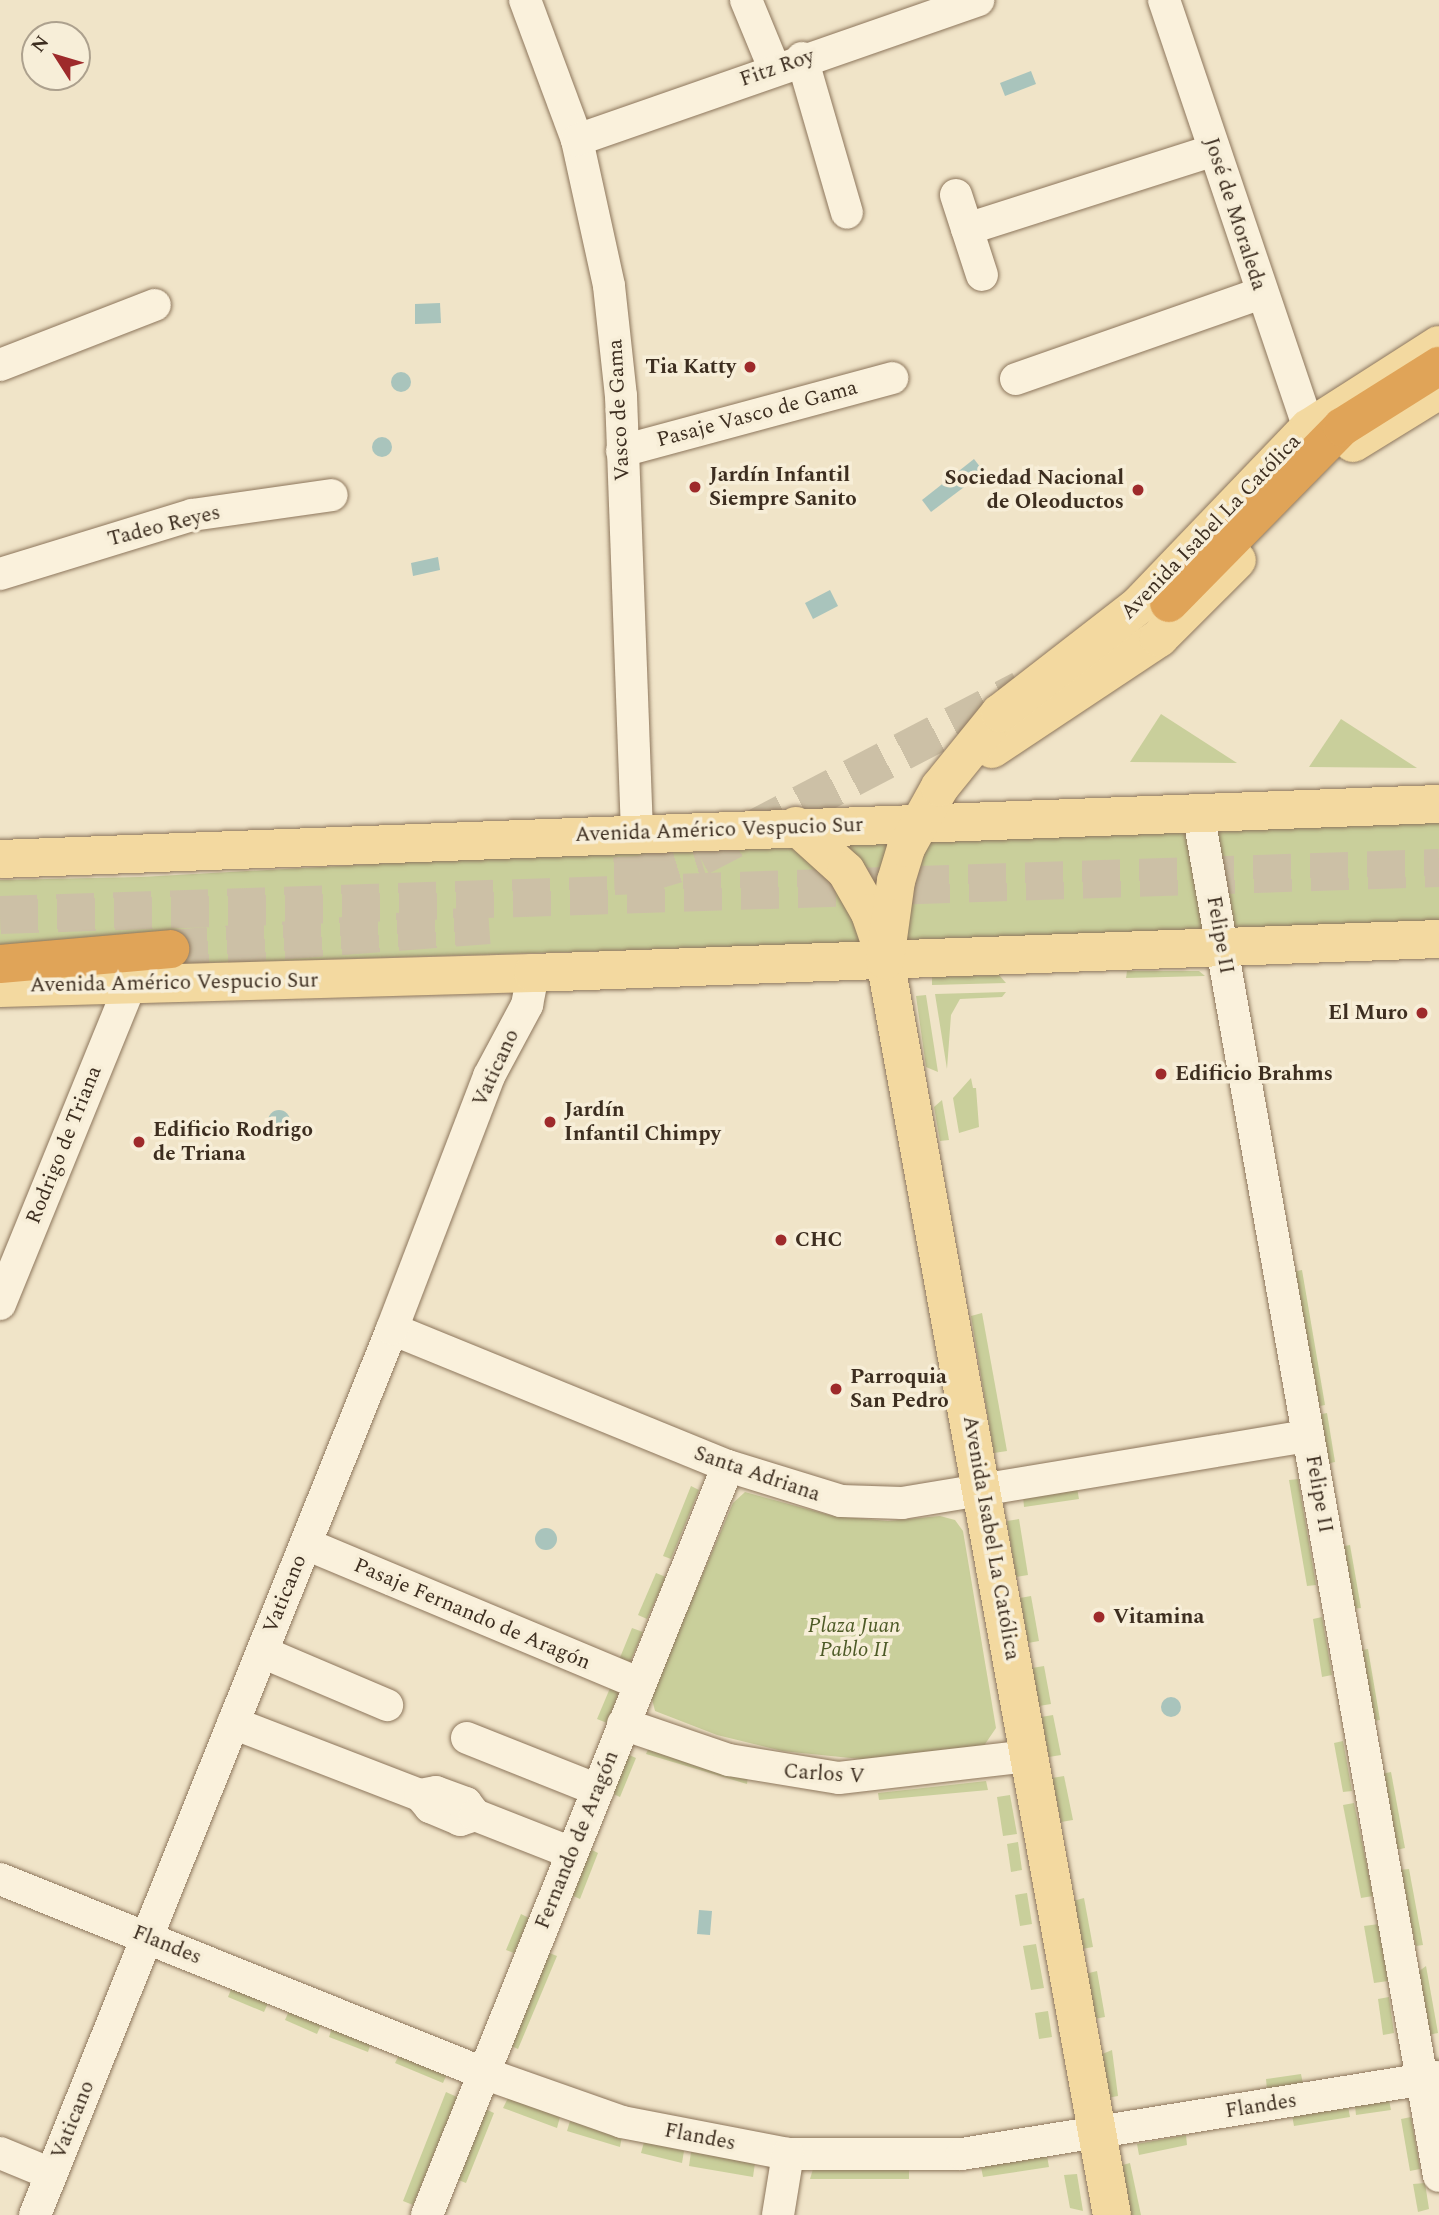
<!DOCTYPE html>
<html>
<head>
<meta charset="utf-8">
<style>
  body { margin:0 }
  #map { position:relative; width:1439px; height:2215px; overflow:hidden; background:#f0e4c8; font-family:Spectral,serif }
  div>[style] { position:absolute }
  .green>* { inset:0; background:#c9cf9b }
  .water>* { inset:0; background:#a9c4bc }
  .round { border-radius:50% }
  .highway-tunnel>* { height:38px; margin-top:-19px; transform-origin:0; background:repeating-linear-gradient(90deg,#ccc0a6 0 38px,transparent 0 57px) }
  .roads { filter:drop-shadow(0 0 2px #8d765c) drop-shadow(0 0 2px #8d765c) }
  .minor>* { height:32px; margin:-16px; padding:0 16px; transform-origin:16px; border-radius:16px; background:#faf1dc }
  .major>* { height:38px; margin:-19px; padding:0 19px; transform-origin:19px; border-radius:19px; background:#f3d9a0 }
  .highway>* { height:38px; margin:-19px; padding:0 19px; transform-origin:19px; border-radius:19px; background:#e0a458 }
  .dots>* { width:19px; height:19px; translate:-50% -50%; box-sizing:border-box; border:4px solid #f7eed8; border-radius:50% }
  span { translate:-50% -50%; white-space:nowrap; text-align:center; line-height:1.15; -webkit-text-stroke:7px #f7eed8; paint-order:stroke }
  .street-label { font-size:21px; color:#3d2e20 }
  .poi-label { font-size:21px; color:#3d2e20; font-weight:700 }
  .right { translate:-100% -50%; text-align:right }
  .left { translate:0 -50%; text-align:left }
  .park-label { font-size:21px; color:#4d5a26; font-style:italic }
  .north { position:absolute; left:21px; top:21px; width:70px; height:70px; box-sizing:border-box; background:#f7eed8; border:2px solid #ada18e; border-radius:50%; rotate:307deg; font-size:19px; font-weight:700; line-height:28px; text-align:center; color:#3d2e20 }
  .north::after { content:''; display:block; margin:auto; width:24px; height:32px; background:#9e2a2b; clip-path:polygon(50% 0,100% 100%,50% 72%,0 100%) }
</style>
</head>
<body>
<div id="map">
  <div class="green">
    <i style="clip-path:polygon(1161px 714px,1237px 763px,1130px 762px)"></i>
    <i style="clip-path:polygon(1341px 719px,1417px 768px,1309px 767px)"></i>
    <i style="clip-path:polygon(1439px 822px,1439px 926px,0 969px,0 880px,141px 877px,606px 851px)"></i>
    <i style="clip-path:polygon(1127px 971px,1199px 971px,1205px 976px,1126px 978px)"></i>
    <i style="clip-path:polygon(999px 975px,1006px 983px,932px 985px,932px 977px)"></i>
    <i style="clip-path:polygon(1006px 992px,1002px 997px,960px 999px,951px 1015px,947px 1069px,935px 994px)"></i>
    <i style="clip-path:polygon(926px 995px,938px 1072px,926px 1067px,916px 996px)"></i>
    <i style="clip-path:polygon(971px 1078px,973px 1088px,976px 1088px,979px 1127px,959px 1133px,953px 1098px)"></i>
    <i style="clip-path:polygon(942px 1100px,949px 1140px,940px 1141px,934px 1107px)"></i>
    <i style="clip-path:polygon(1302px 1270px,1325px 1405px,1315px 1407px,1292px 1272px)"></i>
    <i style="clip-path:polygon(982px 1313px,1007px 1451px,994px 1453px,971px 1316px)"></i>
    <i style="clip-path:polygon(1327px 1413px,1335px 1462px,1326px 1464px,1317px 1415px)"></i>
    <i style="clip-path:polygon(1298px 1479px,1316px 1585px,1307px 1586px,1289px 1480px)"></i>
    <i style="clip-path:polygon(691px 1486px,699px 1490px,671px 1559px,663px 1556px)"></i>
    <i style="clip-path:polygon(1077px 1488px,1079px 1499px,1024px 1507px,1023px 1496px)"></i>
    <i style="clip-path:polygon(745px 1492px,833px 1516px,888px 1521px,940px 1516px,955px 1520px,963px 1531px,996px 1728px,981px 1750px,870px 1760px,782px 1751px,717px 1735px,655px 1711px,651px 1695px,733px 1503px)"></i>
    <i style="clip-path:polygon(1019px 1519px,1028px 1575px,1016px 1577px,1007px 1521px)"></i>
    <i style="clip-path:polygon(1350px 1545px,1361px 1608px,1351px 1609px,1339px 1547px)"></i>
    <i style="clip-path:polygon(656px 1573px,666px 1577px,647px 1619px,638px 1615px)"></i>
    <i style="clip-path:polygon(1031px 1596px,1039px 1641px,1028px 1643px,1020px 1598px)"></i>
    <i style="clip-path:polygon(1322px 1617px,1332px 1675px,1322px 1677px,1313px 1619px)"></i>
    <i style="clip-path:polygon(632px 1628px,643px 1632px,627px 1669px,617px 1665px)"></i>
    <i style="clip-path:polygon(1368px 1649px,1380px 1720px,1369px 1722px,1357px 1651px)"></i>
    <i style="clip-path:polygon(1044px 1666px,1051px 1704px,1039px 1706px,1032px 1668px)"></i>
    <i style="clip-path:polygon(613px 1681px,622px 1685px,607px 1723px,597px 1719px)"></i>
    <i style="clip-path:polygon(1053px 1715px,1061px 1755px,1049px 1757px,1041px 1717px)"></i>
    <i style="clip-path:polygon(1343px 1741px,1352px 1791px,1343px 1792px,1334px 1743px)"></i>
    <i style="clip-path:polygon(650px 1745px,748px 1776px,747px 1784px,646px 1754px)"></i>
    <i style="clip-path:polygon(627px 1754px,636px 1758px,620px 1797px,611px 1793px)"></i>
    <i style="clip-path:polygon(1391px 1772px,1405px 1848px,1396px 1850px,1381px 1774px)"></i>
    <i style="clip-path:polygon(1064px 1776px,1073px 1820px,1061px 1822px,1052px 1778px)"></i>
    <i style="clip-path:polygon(986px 1781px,988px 1790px,879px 1800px,878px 1793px)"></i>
    <i style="clip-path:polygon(1010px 1795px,1017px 1834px,1003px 1836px,997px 1797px)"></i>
    <i style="clip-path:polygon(1354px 1803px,1373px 1896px,1361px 1898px,1343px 1805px)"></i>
    <i style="clip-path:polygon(1018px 1842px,1022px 1870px,1011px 1872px,1007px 1844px)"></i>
    <i style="clip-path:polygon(590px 1849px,598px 1853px,580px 1899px,571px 1895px)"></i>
    <i style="clip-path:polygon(1409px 1869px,1423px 1945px,1416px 1946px,1399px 1870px)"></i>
    <i style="clip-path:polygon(1027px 1893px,1032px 1924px,1020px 1926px,1015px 1895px)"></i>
    <i style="clip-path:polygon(1084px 1898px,1093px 1947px,1082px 1949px,1073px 1901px)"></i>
    <i style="clip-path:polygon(521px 1914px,529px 1918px,514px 1953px,506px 1950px)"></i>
    <i style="clip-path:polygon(1379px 1924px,1388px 1981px,1374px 1983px,1364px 1926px)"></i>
    <i style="clip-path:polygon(1036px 1944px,1044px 1988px,1031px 1990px,1023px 1946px)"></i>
    <i style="clip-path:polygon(547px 1952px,557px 1956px,518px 2049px,509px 2045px)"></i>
    <i style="clip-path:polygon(1426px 1966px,1438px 2033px,1428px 2035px,1418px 1972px)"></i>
    <i style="clip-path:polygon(1097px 1971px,1105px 2017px,1094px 2019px,1085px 1974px)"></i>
    <i style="clip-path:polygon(232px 1987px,269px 2001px,264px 2012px,228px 1997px)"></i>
    <i style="clip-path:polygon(1389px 1997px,1394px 2033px,1383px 2035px,1378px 1999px)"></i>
    <i style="clip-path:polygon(289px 2011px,321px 2025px,317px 2034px,285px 2020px)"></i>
    <i style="clip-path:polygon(1048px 2011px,1052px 2037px,1039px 2039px,1035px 2013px)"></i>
    <i style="clip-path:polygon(332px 2028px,371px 2043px,368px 2052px,329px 2037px)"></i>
    <i style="clip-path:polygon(1112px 2050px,1118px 2096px,1107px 2098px,1100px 2055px)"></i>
    <i style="clip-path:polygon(399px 2055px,447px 2074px,443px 2083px,395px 2063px)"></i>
    <i style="clip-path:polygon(1301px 2074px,1303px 2084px,1267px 2090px,1266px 2079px)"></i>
    <i style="clip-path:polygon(446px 2092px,457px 2097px,413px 2205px,403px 2201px)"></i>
    <i style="clip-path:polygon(508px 2098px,560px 2117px,557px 2128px,503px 2108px)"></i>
    <i style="clip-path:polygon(1389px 2100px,1391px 2110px,1356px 2115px,1355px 2106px)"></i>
    <i style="clip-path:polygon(1348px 2106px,1350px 2117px,1294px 2126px,1292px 2115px)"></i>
    <i style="clip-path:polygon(483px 2108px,494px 2113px,466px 2183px,456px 2179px)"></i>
    <i style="clip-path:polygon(1411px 2117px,1420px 2169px,1410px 2171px,1401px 2119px)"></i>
    <i style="clip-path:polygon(570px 2121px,622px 2136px,620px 2147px,567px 2131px)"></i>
    <i style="clip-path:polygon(1186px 2135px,1187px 2145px,1139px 2155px,1137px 2144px)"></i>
    <i style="clip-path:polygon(644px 2142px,684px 2151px,682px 2163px,641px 2153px)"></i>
    <i style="clip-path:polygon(691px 2152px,755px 2163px,753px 2177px,689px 2166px)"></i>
    <i style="clip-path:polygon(1047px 2156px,1049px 2167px,983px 2177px,981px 2167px)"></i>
    <i style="clip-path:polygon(1130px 2163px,1141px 2215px,1129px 2215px,1119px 2166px)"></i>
    <i style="clip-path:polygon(813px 2169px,909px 2170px,909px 2179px,810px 2179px)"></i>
    <i style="clip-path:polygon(1077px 2174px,1083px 2211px,1070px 2208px,1064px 2175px)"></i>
    <i style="clip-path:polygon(1425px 2183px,1429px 2209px,1418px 2212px,1413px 2184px)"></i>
  </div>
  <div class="water">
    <i style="clip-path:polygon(1031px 71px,1036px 84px,1005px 96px,1000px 83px)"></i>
    <i style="clip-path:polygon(440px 303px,441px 323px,415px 324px,415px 304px)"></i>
    <i class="round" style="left:391px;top:372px;width:20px;height:20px"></i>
    <i class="round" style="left:372px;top:437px;width:20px;height:20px"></i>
    <i style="clip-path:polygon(974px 459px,984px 472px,931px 512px,922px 500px)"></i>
    <i style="clip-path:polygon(438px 557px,440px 570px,413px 576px,411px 563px)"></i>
    <i style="clip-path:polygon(830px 590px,838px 606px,813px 619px,805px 603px)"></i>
    <i class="round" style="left:268px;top:1110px;width:22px;height:22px"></i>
    <i class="round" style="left:535px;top:1528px;width:22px;height:22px"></i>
    <i class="round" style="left:1161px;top:1697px;width:20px;height:20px"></i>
    <i style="clip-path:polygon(699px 1910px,712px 1911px,710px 1935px,697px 1934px)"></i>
  </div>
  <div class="highway-tunnel">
    <i style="left:614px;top:876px;width:26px;rotate:-2deg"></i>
    <i style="left:640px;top:875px;width:63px;rotate:-16.7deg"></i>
    <i style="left:700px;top:857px;width:362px;rotate:-27.5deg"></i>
    <i style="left:0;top:915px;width:1440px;rotate:-1.87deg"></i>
    <i style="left:170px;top:949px;width:320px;rotate:-4.3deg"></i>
  </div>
  <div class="roads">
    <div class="minor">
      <i style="left:525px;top:0;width:149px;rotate:69.6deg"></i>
      <i style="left:577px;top:140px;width:149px;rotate:77.6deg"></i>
      <i style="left:609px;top:286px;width:111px;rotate:83.8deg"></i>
      <i style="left:621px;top:396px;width:437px;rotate:87.9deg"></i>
      <i style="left:746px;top:0;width:74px;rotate:67.6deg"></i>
      <i style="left:1164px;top:0;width:452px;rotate:71.3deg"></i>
      <i style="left:802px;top:58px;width:161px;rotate:73.8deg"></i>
      <i style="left:577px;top:140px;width:425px;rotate:-19.2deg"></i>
      <i style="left:956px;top:195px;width:84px;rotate:72deg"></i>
      <i style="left:967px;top:229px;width:259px;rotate:-17.7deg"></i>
      <i style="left:0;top:365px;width:166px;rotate:-21.2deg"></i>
      <i style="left:1016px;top:379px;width:261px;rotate:-19.3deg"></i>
      <i style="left:622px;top:451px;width:280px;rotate:-15.1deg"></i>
      <i style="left:0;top:574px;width:201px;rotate:-17.1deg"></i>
      <i style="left:192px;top:515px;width:141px;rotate:-8.1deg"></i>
      <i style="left:1198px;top:812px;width:1385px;rotate:79.98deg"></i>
      <i style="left:0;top:1304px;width:344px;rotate:-67.8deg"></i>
      <i style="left:392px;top:1329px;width:363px;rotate:22.2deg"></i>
      <i style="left:728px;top:1466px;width:118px;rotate:17.2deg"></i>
      <i style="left:841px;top:1501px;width:61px;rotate:1.9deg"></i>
      <i style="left:902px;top:1503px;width:411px;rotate:-9.4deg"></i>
      <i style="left:306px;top:1544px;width:362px;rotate:22.7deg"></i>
      <i style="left:262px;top:1652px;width:136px;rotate:23deg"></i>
      <i style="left:233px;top:1723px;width:200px;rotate:21.1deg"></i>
      <i style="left:420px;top:1795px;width:16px;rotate:50deg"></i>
      <i style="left:430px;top:1807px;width:33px;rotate:23deg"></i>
      <i style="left:460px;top:1820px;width:16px;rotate:-18deg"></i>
      <i style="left:475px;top:1815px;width:15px;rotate:-127deg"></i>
      <i style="left:466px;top:1803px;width:32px;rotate:-160deg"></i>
      <i style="left:436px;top:1792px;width:16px;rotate:169deg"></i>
      <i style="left:623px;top:1724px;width:112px;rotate:18.8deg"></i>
      <i style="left:729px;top:1760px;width:111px;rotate:9.3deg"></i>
      <i style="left:839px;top:1778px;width:192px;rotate:-6.6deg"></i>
      <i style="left:467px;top:1738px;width:141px;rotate:21.7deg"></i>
      <i style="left:475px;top:1815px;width:104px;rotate:21.4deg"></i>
      <i style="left:0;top:1879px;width:521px;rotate:21.88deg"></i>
      <i style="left:483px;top:2073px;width:147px;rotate:19.4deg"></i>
      <i style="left:622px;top:2122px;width:169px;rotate:10.9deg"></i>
      <i style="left:788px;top:2154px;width:174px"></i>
      <i style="left:962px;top:2154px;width:483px;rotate:-9.2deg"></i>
      <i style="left:0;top:2153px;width:55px;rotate:22.4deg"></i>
      <i style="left:35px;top:2215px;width:955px;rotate:-68.05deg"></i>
      <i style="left:392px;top:1329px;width:271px;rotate:-69deg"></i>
      <i style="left:489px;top:1076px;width:81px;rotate:-61.8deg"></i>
      <i style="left:527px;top:1005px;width:33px;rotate:-79deg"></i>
      <i style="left:427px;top:2215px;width:807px;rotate:-68.11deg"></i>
      <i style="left:778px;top:2215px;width:62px;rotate:-80.7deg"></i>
    </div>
    <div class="major">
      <i style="left:1353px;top:443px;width:101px;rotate:-31.6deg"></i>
      <i style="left:992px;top:749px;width:201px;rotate:-33.6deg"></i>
      <i style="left:1159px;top:638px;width:110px;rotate:-45deg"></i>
      <i style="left:796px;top:826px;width:67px;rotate:42deg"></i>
      <i style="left:846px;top:871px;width:48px;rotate:60.3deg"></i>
      <i style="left:870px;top:913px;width:40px;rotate:71.1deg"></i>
      <i style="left:0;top:859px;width:1440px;rotate:-2.19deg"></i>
      <i style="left:0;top:988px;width:533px;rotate:-1.61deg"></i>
      <i style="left:533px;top:973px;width:907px;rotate:-2.15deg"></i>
      <i style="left:1112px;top:2215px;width:1275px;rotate:-100.25deg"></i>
      <i style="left:885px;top:960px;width:80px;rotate:-82.1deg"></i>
      <i style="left:896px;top:881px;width:34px;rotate:-73deg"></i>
      <i style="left:906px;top:848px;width:70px;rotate:-60.9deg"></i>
      <i style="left:940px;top:787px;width:95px;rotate:-51deg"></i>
      <i style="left:1000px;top:713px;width:176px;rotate:-37.8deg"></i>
      <i style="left:1139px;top:605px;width:245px;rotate:-46.2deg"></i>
      <i style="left:1309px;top:428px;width:154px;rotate:-32.6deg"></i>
    </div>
    <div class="highway">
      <i style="left:1169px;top:603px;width:247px;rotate:-45.5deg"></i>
      <i style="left:1342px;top:427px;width:115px;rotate:-32.2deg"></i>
      <i style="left:0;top:964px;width:171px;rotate:-5deg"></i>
    </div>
  </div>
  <div class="dots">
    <i style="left:750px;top:367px;background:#9e2a2b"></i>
    <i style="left:695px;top:487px;background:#9e2a2b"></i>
    <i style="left:1138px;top:490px;background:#9e2a2b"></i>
    <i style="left:1422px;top:1013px;background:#9e2a2b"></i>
    <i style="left:1161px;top:1074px;background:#9e2a2b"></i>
    <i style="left:550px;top:1122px;background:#9e2a2b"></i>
    <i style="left:139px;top:1142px;background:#9e2a2b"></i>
    <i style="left:781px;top:1240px;background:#9e2a2b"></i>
    <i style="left:836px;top:1389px;background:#9e2a2b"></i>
    <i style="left:1099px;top:1617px;background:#9e2a2b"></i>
  </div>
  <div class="street-label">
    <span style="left:777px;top:68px;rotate:-19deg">Fitz Roy</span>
    <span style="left:1235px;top:214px;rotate:72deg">José de Moraleda</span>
    <span style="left:619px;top:410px;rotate:-93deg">Vasco de Gama</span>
    <span style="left:757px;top:414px;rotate:-15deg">Pasaje Vasco de Gama</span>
    <span style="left:164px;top:526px;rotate:-14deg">Tadeo Reyes</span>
    <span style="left:1211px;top:527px;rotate:-46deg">Avenida Isabel La Católica</span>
    <span style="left:719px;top:830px;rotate:-2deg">Avenida Américo Vespucio Sur</span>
    <span style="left:1220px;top:935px;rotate:80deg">Felipe II</span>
    <span style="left:174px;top:983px;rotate:-1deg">Avenida Américo Vespucio Sur</span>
    <span style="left:496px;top:1068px;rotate:-65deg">Vaticano</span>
    <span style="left:64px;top:1145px;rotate:-68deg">Rodrigo de Triana</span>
    <span style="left:757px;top:1474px;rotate:19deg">Santa Adriana</span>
    <span style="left:1319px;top:1494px;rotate:80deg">Felipe II</span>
    <span style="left:991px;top:1538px;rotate:80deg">Avenida Isabel La Católica</span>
    <span style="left:285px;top:1594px;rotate:-68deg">Vaticano</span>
    <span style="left:472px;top:1614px;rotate:23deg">Pasaje Fernando de Aragón</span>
    <span style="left:824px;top:1774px;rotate:4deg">Carlos V</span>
    <span style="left:577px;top:1840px;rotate:-68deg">Fernando de Aragón</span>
    <span style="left:167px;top:1945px;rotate:22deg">Flandes</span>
    <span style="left:1261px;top:2106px;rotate:-9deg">Flandes</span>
    <span style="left:73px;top:2120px;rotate:-68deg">Vaticano</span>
    <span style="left:700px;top:2137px;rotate:11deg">Flandes</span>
  </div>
  <div class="poi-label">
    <span class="right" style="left:736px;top:367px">Tia Katty</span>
    <span class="left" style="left:709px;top:487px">Jardín Infantil<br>Siempre Sanito</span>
    <span class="right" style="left:1124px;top:490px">Sociedad Nacional<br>de Oleoductos</span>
    <span class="right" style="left:1408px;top:1013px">El Muro</span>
    <span class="left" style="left:1175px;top:1074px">Edificio Brahms</span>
    <span class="left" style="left:564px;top:1122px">Jardín<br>Infantil Chimpy</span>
    <span class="left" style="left:153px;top:1142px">Edificio Rodrigo<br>de Triana</span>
    <span class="left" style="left:795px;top:1240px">CHC</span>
    <span class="left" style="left:850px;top:1389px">Parroquia<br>San Pedro</span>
    <span class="left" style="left:1113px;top:1617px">Vitamina</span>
  </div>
  <div class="park-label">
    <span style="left:854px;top:1638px">Plaza Juan<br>Pablo II</span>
  </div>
  <div class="north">N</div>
</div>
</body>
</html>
